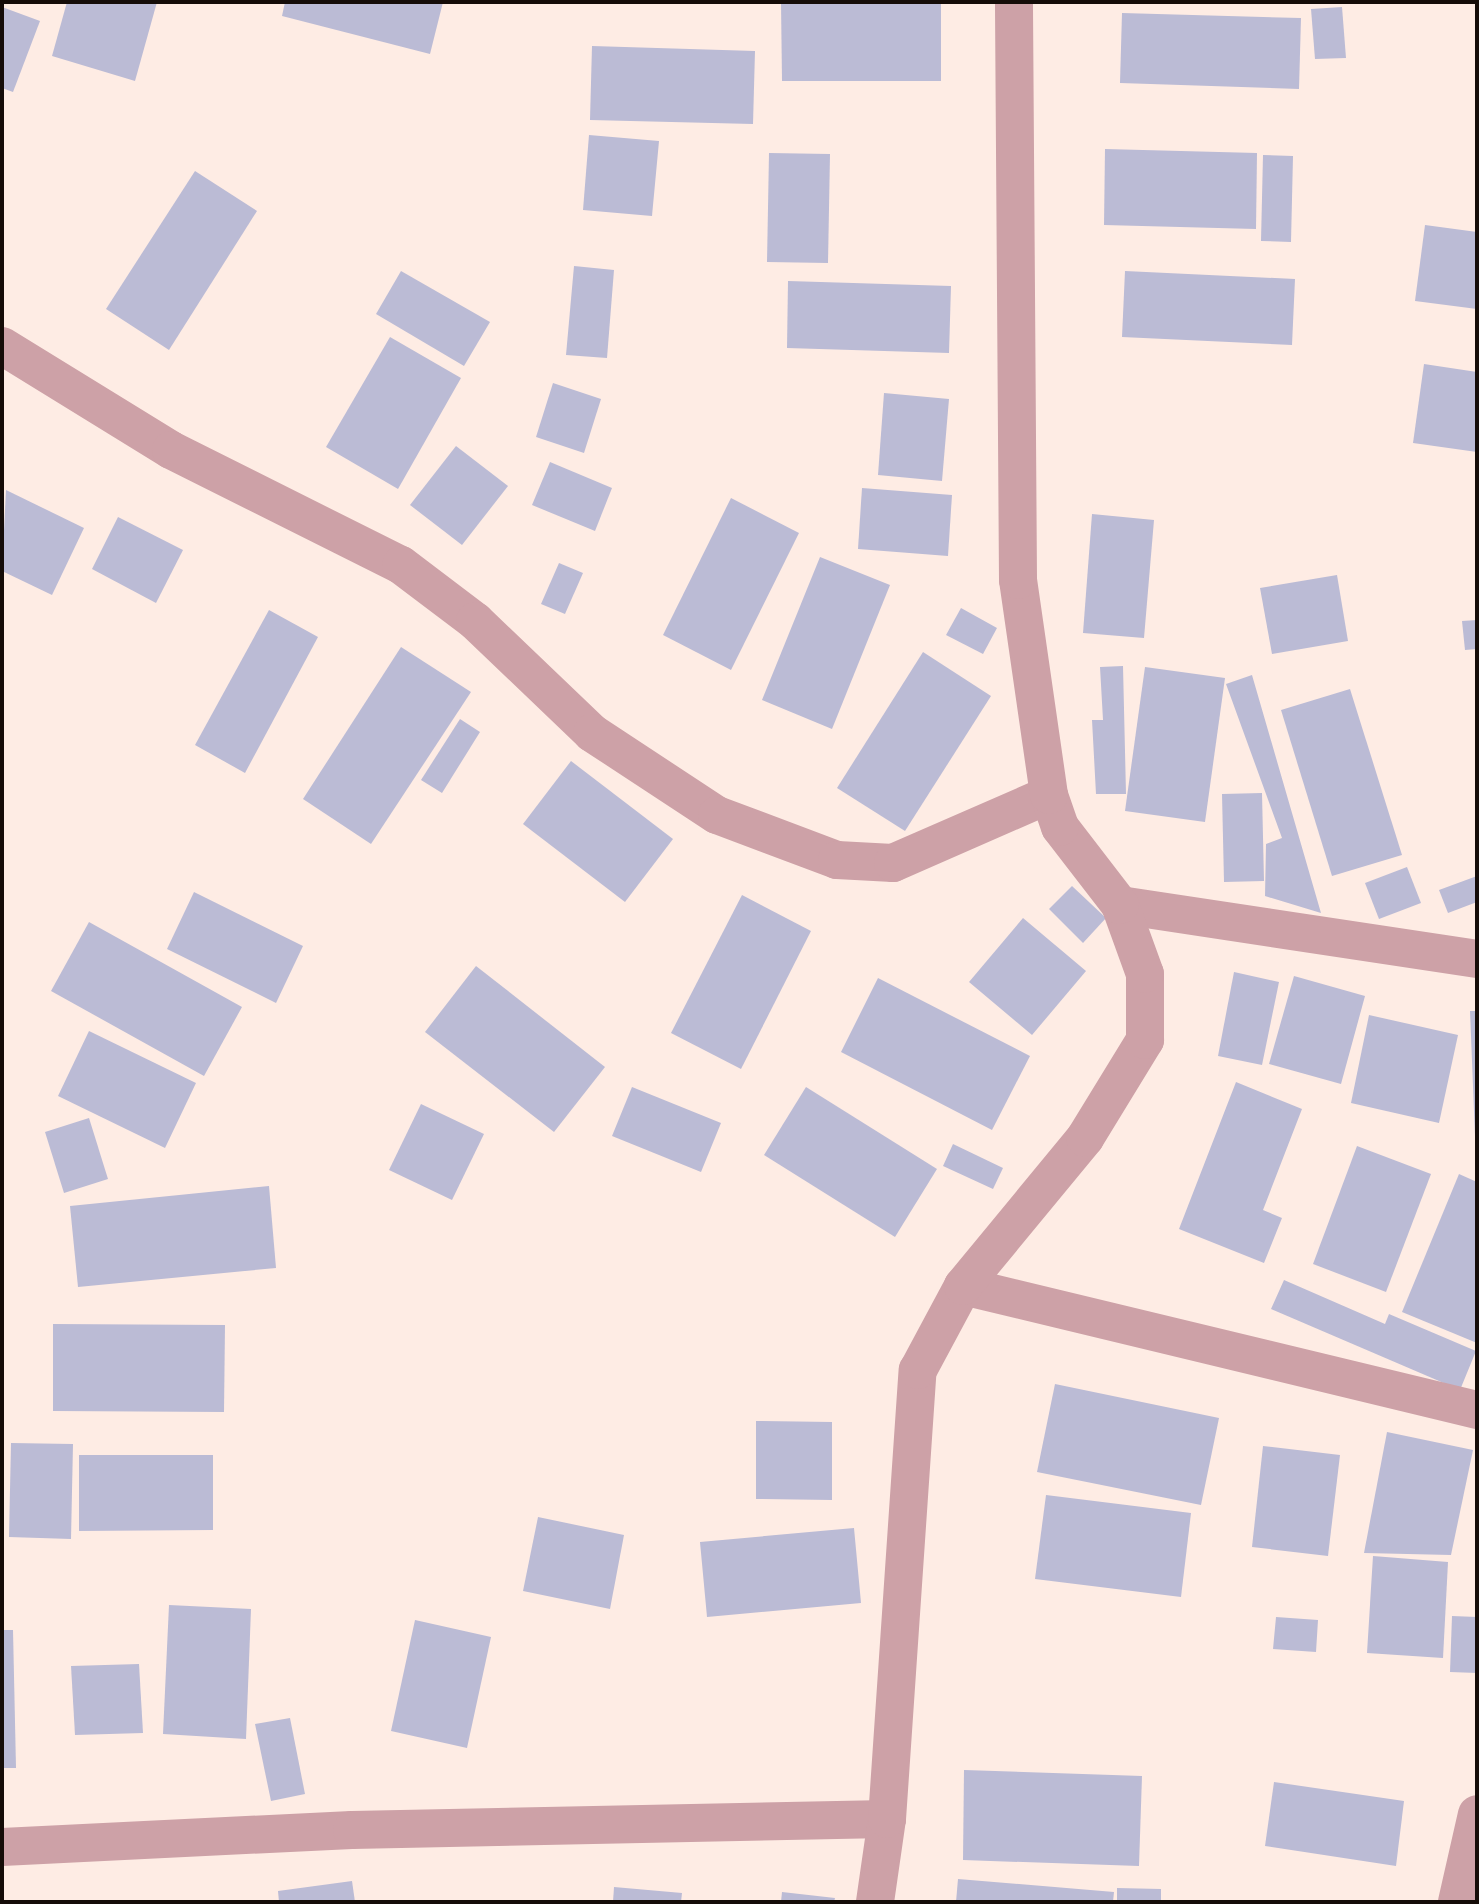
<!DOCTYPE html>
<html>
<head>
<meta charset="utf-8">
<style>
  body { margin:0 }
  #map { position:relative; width:1479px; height:1904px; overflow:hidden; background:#feece4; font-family:Figtree,sans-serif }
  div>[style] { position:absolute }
  .building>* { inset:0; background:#bbbbd5 }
  .minor>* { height:38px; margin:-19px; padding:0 19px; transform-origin:19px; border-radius:19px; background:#cda1a7 }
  span { translate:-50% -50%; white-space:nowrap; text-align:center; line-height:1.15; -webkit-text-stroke:6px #feece4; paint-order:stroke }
  .frame { position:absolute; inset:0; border:4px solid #150c08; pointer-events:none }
</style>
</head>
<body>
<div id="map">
  <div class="building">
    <i style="clip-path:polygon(67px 2px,157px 2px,135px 81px,52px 56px)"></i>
    <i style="clip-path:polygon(285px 2px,443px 2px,430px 54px,282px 16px)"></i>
    <i style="clip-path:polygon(781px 2px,941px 2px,941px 81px,782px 81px)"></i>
    <i style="clip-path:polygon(2px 7px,40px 21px,13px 92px,2px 88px)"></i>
    <i style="clip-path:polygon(1342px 7px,1346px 58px,1315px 59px,1311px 9px)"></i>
    <i style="clip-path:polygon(1122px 13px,1301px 18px,1299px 89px,1120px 83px)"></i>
    <i style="clip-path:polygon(592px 46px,755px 51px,753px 124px,590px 120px)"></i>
    <i style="clip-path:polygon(589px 135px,659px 141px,652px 216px,583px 210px)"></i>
    <i style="clip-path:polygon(1105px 149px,1257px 153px,1256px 229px,1104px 225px)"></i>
    <i style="clip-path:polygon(769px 153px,830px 154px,828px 263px,767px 262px)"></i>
    <i style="clip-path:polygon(1263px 155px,1293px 156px,1291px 242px,1261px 241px)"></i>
    <i style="clip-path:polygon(195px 171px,257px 211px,169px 350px,106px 309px)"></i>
    <i style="clip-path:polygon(1425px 225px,1477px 232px,1477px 309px,1415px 301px)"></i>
    <i style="clip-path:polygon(574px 266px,614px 270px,607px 358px,566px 355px)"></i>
    <i style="clip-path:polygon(401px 271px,490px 322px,464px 366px,376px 314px)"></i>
    <i style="clip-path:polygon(1125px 271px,1295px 279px,1292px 345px,1122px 337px)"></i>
    <i style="clip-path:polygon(788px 281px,951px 286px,949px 353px,787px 348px)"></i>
    <i style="clip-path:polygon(390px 337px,461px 378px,398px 489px,326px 447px)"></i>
    <i style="clip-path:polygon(1424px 364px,1477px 372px,1477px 452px,1413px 443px)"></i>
    <i style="clip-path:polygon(553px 383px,601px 399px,584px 453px,536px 437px)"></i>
    <i style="clip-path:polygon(884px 393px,949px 399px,942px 481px,878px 475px)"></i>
    <i style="clip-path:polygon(456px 446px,508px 486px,462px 545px,410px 505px)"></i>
    <i style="clip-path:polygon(550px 462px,612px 488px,595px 531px,532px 505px)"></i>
    <i style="clip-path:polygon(862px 488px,952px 495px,948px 556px,858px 549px)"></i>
    <i style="clip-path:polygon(6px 490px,84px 528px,52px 595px,2px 571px)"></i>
    <i style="clip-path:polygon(731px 498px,799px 533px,731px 670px,663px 635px)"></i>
    <i style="clip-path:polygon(1092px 514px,1154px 520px,1144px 638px,1083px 633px)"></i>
    <i style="clip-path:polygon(118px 517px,183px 550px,156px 603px,92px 569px)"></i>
    <i style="clip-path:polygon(820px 557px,890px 585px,832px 729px,762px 700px)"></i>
    <i style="clip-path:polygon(559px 563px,583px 573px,565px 614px,541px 604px)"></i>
    <i style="clip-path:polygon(1337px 575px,1348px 641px,1272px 654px,1260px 588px)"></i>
    <i style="clip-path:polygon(961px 608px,997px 628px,983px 654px,946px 635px)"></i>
    <i style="clip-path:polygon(269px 610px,318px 637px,245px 773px,195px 745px)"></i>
    <i style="clip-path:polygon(1477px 620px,1477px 649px,1465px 650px,1462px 621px)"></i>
    <i style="clip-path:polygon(401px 647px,471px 692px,371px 844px,303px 799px)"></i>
    <i style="clip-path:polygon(923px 652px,991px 696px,905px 831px,837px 788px)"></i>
    <i style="clip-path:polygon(1123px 666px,1126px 794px,1096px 794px,1092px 720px,1103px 720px,1100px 667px)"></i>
    <i style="clip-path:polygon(1145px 667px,1225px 678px,1205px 822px,1125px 811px)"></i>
    <i style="clip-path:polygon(1252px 675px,1321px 913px,1265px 896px,1266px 844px,1282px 838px,1226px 684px)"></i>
    <i style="clip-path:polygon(1350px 689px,1402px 855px,1332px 876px,1281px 710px)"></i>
    <i style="clip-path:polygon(460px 719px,480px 732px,442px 793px,421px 780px)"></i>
    <i style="clip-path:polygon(571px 761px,673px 839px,625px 902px,523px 824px)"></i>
    <i style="clip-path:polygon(1262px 793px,1264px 881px,1224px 882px,1222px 794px)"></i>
    <i style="clip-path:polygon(1407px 867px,1421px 903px,1379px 919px,1365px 883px)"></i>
    <i style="clip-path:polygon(1477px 876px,1477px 902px,1448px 913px,1439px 890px)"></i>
    <i style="clip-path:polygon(1072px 886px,1106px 918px,1083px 943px,1049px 909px)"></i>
    <i style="clip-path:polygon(194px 892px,303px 946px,276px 1003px,167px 949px)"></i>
    <i style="clip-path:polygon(742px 895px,811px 931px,741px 1069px,671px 1033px)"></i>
    <i style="clip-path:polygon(1023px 918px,1086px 971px,1032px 1035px,969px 982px)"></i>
    <i style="clip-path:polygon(89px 922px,242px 1007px,204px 1076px,51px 991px)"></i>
    <i style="clip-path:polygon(476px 966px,605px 1067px,554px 1132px,425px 1032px)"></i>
    <i style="clip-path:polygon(1234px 972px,1279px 982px,1262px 1065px,1218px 1056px)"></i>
    <i style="clip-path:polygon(1294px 976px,1365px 996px,1341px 1084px,1269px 1064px)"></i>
    <i style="clip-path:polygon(878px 978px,1030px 1056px,992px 1130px,841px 1052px)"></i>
    <i style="clip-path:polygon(1470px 1011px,1477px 1011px,1477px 1136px,1475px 1136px)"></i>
    <i style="clip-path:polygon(1369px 1015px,1458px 1035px,1439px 1123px,1351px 1103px)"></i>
    <i style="clip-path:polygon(89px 1031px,196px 1083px,165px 1148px,58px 1096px)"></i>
    <i style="clip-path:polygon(1236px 1082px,1302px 1109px,1263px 1210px,1282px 1218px,1264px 1263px,1179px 1229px)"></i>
    <i style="clip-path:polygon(632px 1087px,721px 1123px,701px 1172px,612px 1136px)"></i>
    <i style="clip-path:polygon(806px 1087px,937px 1169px,895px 1237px,764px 1155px)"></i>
    <i style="clip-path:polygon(421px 1104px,484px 1134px,452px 1200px,389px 1170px)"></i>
    <i style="clip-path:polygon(89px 1118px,108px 1179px,64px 1193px,45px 1132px)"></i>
    <i style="clip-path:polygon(953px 1144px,1003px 1168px,993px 1189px,943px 1166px)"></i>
    <i style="clip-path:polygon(1357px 1146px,1431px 1174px,1386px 1292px,1313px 1264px)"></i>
    <i style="clip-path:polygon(1459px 1174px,1477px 1182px,1477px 1343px,1402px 1312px)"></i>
    <i style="clip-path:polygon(269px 1186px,276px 1268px,78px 1287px,70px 1206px)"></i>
    <i style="clip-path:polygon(1284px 1280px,1385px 1324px,1389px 1314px,1476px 1351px,1460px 1390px,1271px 1309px)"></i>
    <i style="clip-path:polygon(53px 1324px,225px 1325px,224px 1412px,53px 1411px)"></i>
    <i style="clip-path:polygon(1055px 1384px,1219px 1418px,1201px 1505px,1037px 1472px)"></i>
    <i style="clip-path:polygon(756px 1421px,832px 1422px,832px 1500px,756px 1499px)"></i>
    <i style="clip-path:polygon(1387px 1432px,1473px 1450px,1451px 1555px,1364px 1553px)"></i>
    <i style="clip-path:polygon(11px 1443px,73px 1444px,71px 1539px,9px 1537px)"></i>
    <i style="clip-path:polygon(1263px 1446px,1340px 1455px,1328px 1556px,1252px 1547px)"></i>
    <i style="clip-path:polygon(79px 1455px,213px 1455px,213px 1530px,79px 1531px)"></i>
    <i style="clip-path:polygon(1046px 1495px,1191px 1513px,1181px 1597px,1035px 1579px)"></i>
    <i style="clip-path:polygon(538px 1517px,624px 1535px,610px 1609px,523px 1591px)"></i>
    <i style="clip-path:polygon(854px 1528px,861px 1603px,707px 1617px,700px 1542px)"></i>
    <i style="clip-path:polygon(1373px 1556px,1448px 1562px,1443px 1658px,1367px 1653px)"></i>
    <i style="clip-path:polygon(169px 1605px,251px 1609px,246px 1739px,163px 1734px)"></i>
    <i style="clip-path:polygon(1452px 1616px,1477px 1617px,1477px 1673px,1450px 1672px)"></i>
    <i style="clip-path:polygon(1276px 1617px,1318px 1620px,1316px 1652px,1273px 1649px)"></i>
    <i style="clip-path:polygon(415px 1620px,491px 1637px,467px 1748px,391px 1731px)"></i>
    <i style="clip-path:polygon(2px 1630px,13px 1630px,16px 1768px,2px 1768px)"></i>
    <i style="clip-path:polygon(139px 1664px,143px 1733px,75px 1735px,71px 1666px)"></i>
    <i style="clip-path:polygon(290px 1718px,305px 1794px,271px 1801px,255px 1724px)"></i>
    <i style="clip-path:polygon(964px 1770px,1142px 1776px,1139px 1866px,963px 1860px)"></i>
    <i style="clip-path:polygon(1274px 1782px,1404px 1801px,1396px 1866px,1265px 1846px)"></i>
    <i style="clip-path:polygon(958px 1879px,1114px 1892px,1113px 1902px,956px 1902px)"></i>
    <i style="clip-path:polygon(352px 1881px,355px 1902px,279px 1902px,278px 1891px)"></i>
    <i style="clip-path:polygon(614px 1887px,682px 1893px,681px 1902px,613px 1902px)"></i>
    <i style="clip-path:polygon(1117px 1888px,1161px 1889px,1161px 1902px,1117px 1902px)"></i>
    <i style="clip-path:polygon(782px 1892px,835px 1898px,834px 1902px,781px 1902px)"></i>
  </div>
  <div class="minor">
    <i style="left:2px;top:346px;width:198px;rotate:31.6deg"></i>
    <i style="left:171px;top:450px;width:257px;rotate:26.6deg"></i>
    <i style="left:401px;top:565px;width:93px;rotate:37.1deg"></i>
    <i style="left:475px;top:621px;width:162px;rotate:43.7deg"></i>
    <i style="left:592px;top:733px;width:149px;rotate:33.3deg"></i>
    <i style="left:717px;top:815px;width:128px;rotate:20.6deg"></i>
    <i style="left:837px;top:860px;width:56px;rotate:3.1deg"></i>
    <i style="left:893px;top:863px;width:170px;rotate:-23.6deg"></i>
    <i style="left:1120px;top:905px;width:361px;rotate:8.6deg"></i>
    <i style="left:963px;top:1286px;width:529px;rotate:13.56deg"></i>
    <i style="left:2px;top:1847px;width:350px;rotate:-2.8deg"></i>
    <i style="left:352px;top:1830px;width:535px;rotate:-1.18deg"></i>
    <i style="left:875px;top:1902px;width:84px;rotate:-81.8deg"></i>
    <i style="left:887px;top:1819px;width:450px;rotate:-86.1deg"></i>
    <i style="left:918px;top:1370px;width:95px;rotate:-61.8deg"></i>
    <i style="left:963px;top:1286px;width:192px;rotate:-50.5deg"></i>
    <i style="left:1085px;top:1138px;width:115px;rotate:-58.5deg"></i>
    <i style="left:1145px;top:1040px;width:66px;rotate:-90deg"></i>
    <i style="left:1145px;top:974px;width:73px;rotate:-109.9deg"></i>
    <i style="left:1120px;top:905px;width:98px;rotate:-127.6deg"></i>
    <i style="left:1060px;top:827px;width:34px;rotate:-109deg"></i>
    <i style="left:1049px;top:795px;width:217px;rotate:-98.2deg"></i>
    <i style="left:1018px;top:580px;width:578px;rotate:-90.4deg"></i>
    <i style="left:1457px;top:1902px;width:90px;rotate:-77.2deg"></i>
  </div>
  <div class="frame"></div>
</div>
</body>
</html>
